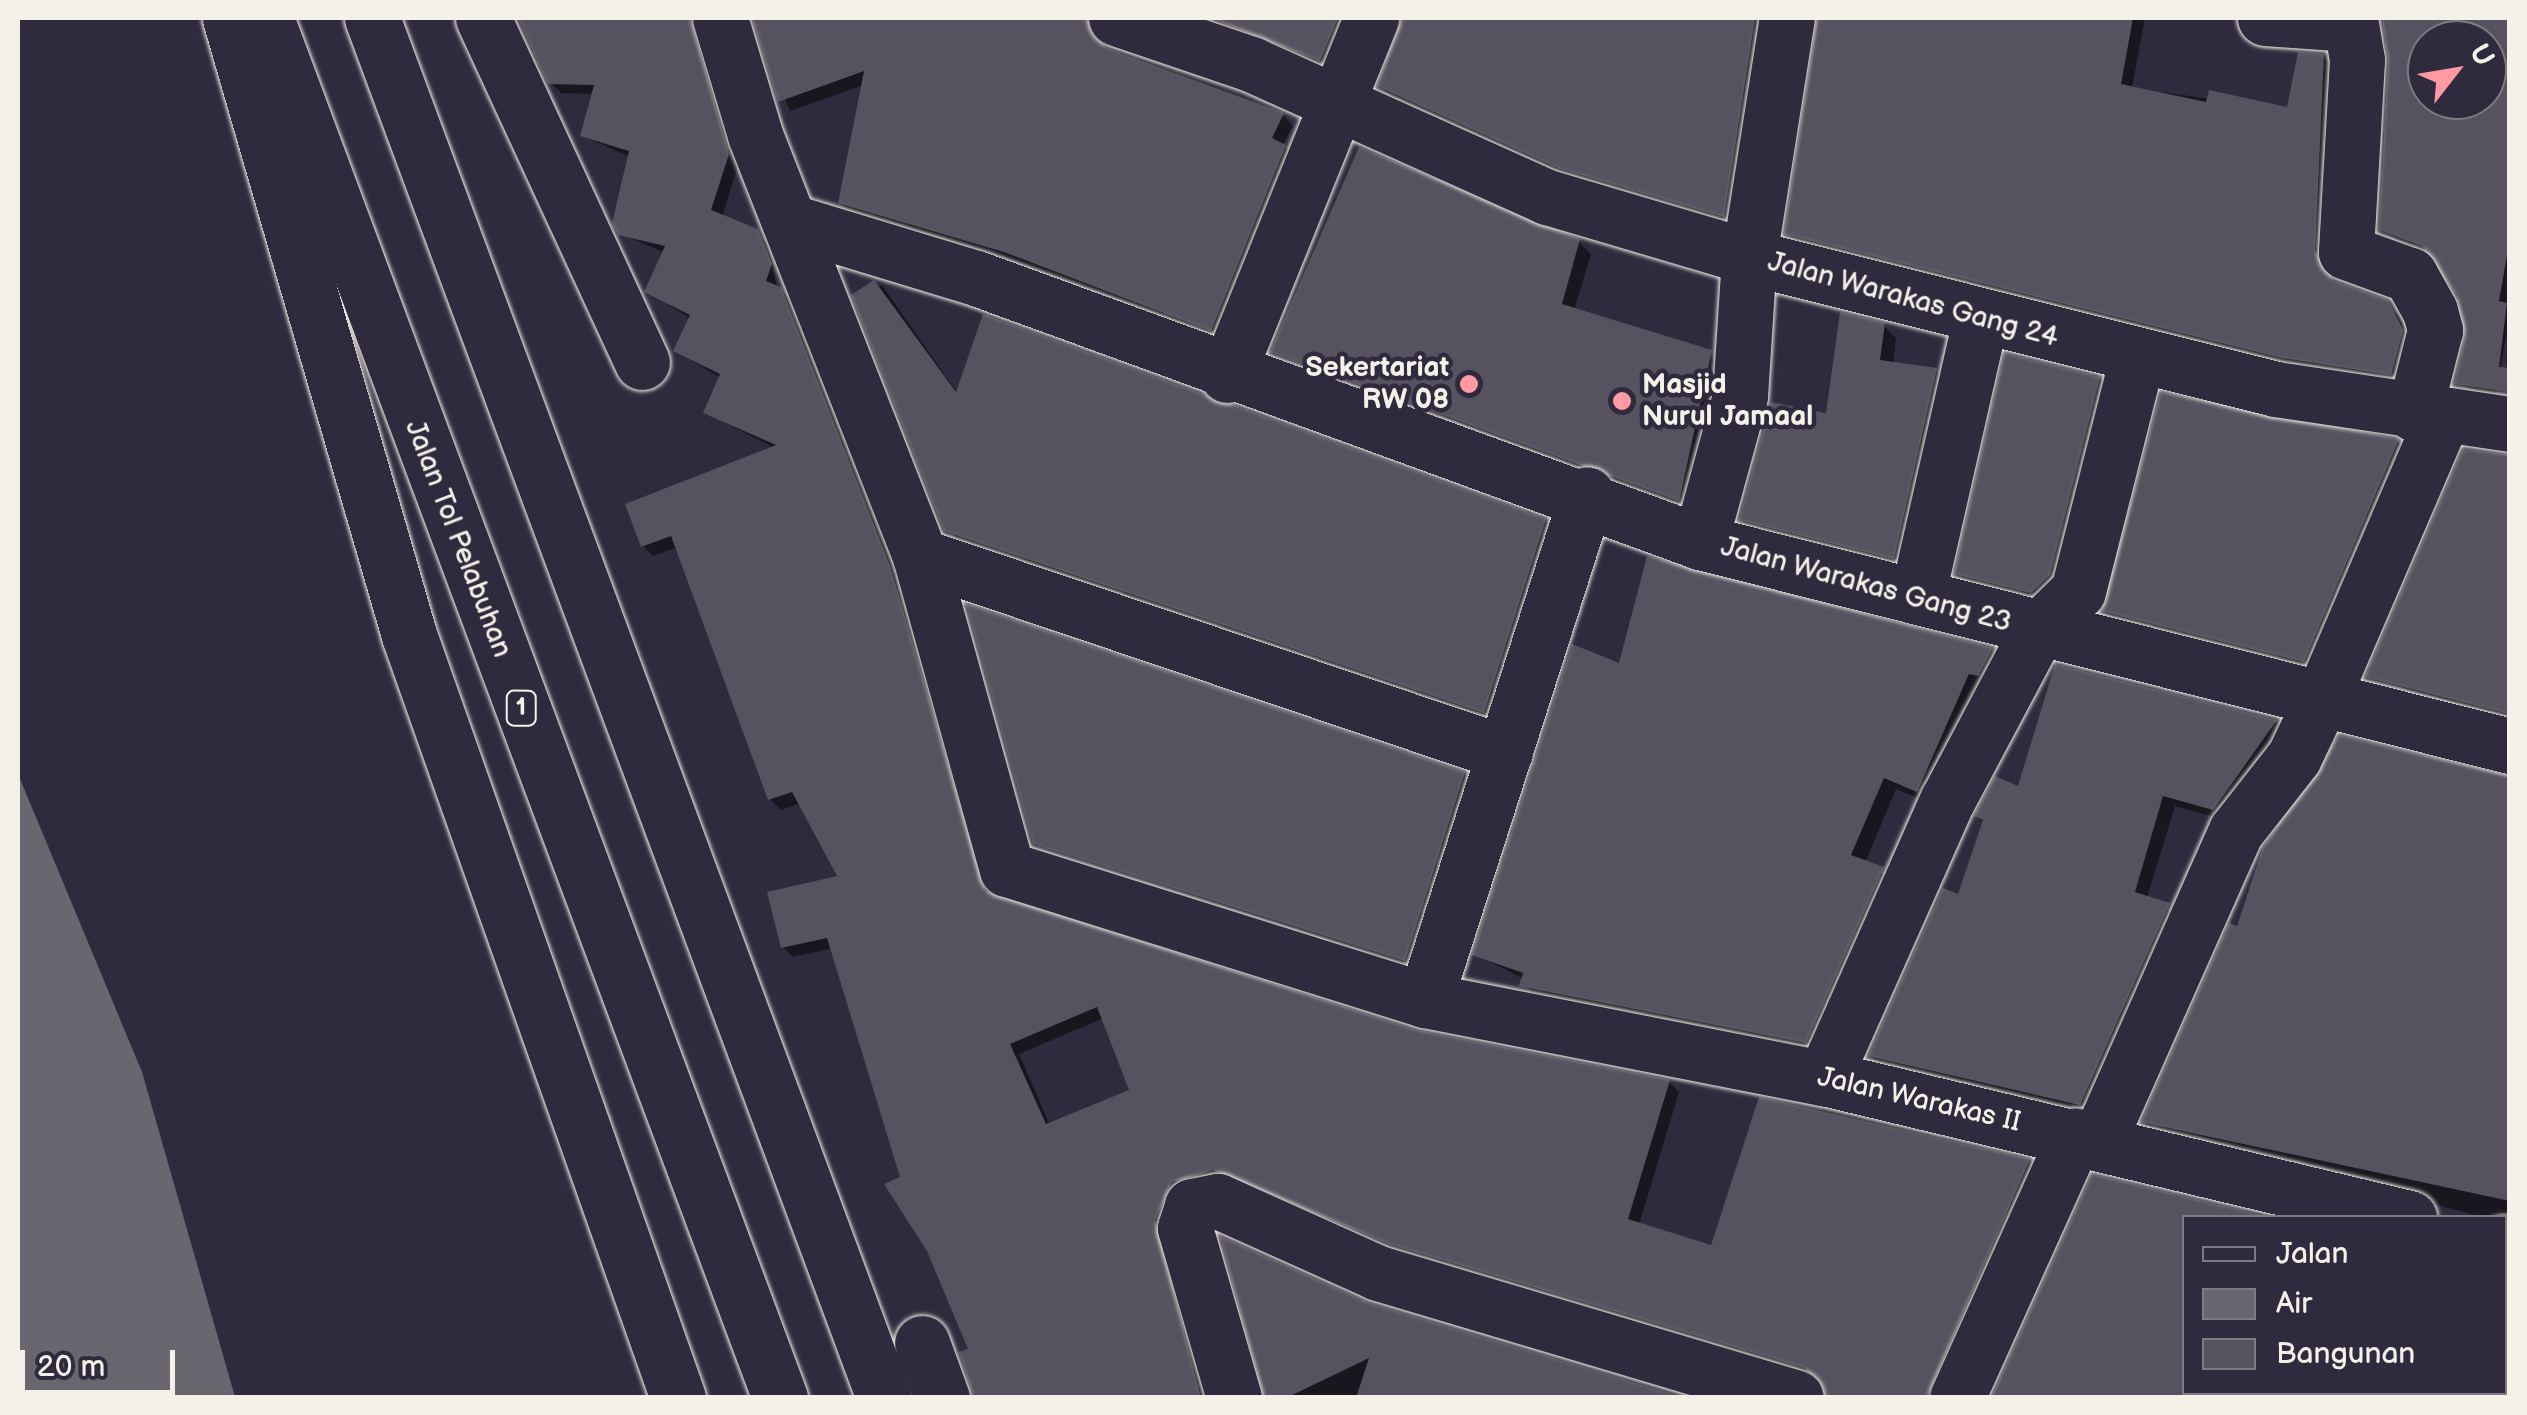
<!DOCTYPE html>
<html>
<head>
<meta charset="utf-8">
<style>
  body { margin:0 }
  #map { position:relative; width:2527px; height:1415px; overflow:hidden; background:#2f2a3d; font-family:"Balsamiq Sans",sans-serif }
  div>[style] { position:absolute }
  .water>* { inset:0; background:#6a6670 }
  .shadow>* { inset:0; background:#0007 }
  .building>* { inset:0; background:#56525f }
  .roads { filter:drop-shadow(0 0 2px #f4f1e8) drop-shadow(0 0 2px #f4f1e8) }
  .minor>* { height:55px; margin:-27.5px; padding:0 27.5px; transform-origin:27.5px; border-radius:27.5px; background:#2f2a3d }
  .highway>* { height:55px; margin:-27.5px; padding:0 27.5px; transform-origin:27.5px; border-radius:27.5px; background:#2f2a3d }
  .dots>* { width:28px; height:28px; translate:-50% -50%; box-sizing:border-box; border:5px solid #2f2a3d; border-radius:50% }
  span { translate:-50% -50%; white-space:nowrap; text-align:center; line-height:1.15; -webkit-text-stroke:9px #2f2a3d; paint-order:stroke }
  .shield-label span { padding:2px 8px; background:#2f2a3d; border:2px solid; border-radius:8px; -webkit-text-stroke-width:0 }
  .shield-label { font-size:25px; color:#f4f1e8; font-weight:700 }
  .street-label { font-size:28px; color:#f4f1e8 }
  .poi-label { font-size:28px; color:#f4f1e8; font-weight:700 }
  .right { translate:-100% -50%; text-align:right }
  .left { translate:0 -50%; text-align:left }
  .frame { position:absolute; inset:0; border:20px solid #f4f1e8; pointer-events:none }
  .legend { position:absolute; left:2182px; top:1215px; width:325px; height:180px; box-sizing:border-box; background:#2f2a3d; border:2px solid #7e7a81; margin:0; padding:12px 18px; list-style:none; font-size:30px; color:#f4f1e8 }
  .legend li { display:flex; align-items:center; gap:20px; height:50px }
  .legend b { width:50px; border:2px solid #7e7a81 }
  .north { position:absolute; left:2407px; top:20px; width:100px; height:100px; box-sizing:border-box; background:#2f2a3d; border:2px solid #7e7a81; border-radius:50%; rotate:59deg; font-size:28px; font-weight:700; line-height:40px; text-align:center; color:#f4f1e8 }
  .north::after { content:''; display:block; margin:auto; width:35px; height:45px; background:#ff9aa2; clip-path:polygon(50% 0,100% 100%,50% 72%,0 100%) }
  .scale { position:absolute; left:20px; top:1350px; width:155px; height:45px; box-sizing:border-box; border:5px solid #f4f1e8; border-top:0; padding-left:12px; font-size:30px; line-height:35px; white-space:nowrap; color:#f4f1e8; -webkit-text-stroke:8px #2f2a3d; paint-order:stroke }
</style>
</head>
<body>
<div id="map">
  <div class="water">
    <i style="clip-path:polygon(18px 774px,142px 1072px,235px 1397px,18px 1397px)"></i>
  </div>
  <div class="shadow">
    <i style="clip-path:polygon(evenodd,521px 18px,705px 18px,738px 166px,722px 217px,768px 243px,777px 288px,791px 300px,900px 579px,991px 895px,1415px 1032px,1669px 1082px,1679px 1092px,1639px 1225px,1713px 1248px,2029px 1162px,2039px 1172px,1938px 1398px,1827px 1398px,1817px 1377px,1402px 1253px,1243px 1182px,1196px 1185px,1207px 1398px,974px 1398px,972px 1350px,903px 1178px,833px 948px,793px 957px,783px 947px,841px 878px,801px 803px,781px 810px,770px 799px,678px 547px,653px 556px,643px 546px,775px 448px,706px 413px,721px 378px,676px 351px,691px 319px,647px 291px,665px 253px,620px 233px,630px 157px,583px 136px,594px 94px,561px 93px,550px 82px,521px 18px,1104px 1018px,1132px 1091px,1050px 1125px,1019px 1054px,1104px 1018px)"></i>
    <i style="clip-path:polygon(751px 18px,1101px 18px,1094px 36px,1107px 50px,1283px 115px,1293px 126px,1283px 145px,1295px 157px,1222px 339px,1017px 262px,852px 213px,841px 203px,864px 85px,790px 111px)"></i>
    <i style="clip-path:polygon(1191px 18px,1355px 18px,1331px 70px)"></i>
    <i style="clip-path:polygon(1404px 18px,1771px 18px,1734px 226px,1571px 177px,1391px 96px,1380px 86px)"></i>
    <i style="clip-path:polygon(1820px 18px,2145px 18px,2132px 88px,2289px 110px,2323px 56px,2334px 67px,2324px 264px,2338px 285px,2398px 314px,2412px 342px,2402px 384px,2295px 368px,1798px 243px,1787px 233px)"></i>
    <i style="clip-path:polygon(evenodd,2384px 18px,2510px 18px,2510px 318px,2494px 398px,2456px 383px,2468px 323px,2443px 266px,2381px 230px,2384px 18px,2427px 40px,2487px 40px,2487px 100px,2427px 100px,2427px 40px)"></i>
    <i style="clip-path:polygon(1579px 242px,1591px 254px,1574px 311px,1710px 352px,1722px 364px,1690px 511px,1273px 351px)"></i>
    <i style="clip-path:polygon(882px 285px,958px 394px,1545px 521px,1554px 531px,1493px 721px,956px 540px,855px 297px)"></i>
    <i style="clip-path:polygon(1884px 326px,1896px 338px,1893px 364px,1936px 371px,1948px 383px,1905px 569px,1753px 531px,1741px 519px,1828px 416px)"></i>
    <i style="clip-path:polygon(2099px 379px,2112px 392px,2045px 605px,1970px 586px,1957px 573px)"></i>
    <i style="clip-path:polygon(2398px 442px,2410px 454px,2316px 673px,2117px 623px,2104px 610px)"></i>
    <i style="clip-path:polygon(2510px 579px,2510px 720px,2368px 677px)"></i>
    <i style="clip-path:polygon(1991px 650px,2004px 662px,1930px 803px,1896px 789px,1865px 863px,1895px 881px,1818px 1054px,1534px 998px,1524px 979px,1475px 954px,1621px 667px)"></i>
    <i style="clip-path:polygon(2057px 667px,2276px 722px,2287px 733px,2225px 820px,2175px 806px,2147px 898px,2180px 917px,2092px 1115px,1882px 1067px,1871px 1056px,1960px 897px,1984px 823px,1977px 816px,2020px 789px)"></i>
    <i style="clip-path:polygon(1464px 775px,1473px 784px,1414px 968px,1035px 843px)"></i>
    <i style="clip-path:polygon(2510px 779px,2510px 1224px,2154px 1132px,2144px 1121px,2238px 929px)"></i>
    <i style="clip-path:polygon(2184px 1218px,2184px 1392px,2415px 1398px,1994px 1398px)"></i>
    <i style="clip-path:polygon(2504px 1276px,2510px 1276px,2504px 1369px)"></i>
    <i style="clip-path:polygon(1368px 1305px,1677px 1398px,1265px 1398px)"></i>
  </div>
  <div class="building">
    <i style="clip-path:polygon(evenodd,518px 18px,690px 18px,729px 154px,711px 210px,758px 229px,772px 264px,766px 281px,781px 287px,890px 566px,985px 891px,1416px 1030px,1670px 1080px,1628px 1219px,1711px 1245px,1759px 1097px,2030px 1159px,1926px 1398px,1826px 1398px,1805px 1368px,1389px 1244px,1213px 1170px,1172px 1182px,1155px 1220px,1201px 1398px,974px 1398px,959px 1352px,968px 1349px,927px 1251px,884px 1184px,900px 1177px,827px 938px,781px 948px,767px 892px,837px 876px,792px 792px,768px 800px,671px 536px,641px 547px,625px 504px,776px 445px,703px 413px,720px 374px,673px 351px,690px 315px,644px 292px,665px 246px,618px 235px,612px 223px,629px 151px,580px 136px,594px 85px,548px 84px,518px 18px,1097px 1007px,1129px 1090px,1046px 1124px,1010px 1044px,1097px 1007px)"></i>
    <i style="clip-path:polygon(752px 18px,1086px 18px,1106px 48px,1284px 113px,1272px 138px,1286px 145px,1211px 331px,1004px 252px,838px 203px,864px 71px,778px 102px)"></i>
    <i style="clip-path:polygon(1211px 18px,1338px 18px,1320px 61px)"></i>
    <i style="clip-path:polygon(1402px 18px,1755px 18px,1724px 217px,1558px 168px,1377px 86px)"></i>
    <i style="clip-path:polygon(1817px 18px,2133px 18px,2121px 84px,2206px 102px,2209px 90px,2287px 107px,2298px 52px,2324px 54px,2315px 251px,2334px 281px,2388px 300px,2403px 330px,2391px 375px,2282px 358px,1784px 234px)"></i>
    <i style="clip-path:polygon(evenodd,2382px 18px,2510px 18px,2510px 238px,2499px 301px,2507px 303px,2499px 367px,2510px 368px,2510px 392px,2454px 384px,2465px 337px,2457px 296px,2422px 246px,2379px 230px,2388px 62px,2382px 18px,2427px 40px,2487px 40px,2487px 100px,2427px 100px,2427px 40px)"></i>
    <i style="clip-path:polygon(1359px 147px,1580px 239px,1562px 304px,1712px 350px,1679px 501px,1270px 352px)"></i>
    <i style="clip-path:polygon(874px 280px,956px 392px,983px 314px,1546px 519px,1484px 713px,944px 531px,851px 295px)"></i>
    <i style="clip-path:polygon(1840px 312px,1885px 323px,1880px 360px,1937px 368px,1894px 559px,1739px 520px,1771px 402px,1826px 413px)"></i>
    <i style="clip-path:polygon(2004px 353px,2100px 377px,2050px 575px,2031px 593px,1954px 574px)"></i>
    <i style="clip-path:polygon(2161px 392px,2399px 439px,2304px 662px,2101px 611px)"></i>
    <i style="clip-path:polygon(2463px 449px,2510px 455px,2510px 714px,2365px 677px)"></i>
    <i style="clip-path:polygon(1647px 556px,1993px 648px,1978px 676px,1969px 674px,1917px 792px,1884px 778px,1851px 855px,1884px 867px,1806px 1043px,1519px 986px,1523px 973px,1472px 955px,1572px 644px,1619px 663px)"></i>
    <i style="clip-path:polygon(966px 604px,1465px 772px,1405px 961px,1033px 844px)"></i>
    <i style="clip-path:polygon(2055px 664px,2277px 720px,2213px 810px,2163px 796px,2135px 892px,2170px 903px,2080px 1105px,1868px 1056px,1943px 888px,1958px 894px,1983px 820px,1974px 816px,1995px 776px,2018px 786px)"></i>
    <i style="clip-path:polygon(2339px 735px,2510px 776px,2510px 1201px,2141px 1122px,2229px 923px,2237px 926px,2263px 847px)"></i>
    <i style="clip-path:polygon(2092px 1174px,2273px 1218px,2184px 1218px,2184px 1398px,1991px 1398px)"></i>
    <i style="clip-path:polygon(1220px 1236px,1369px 1303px,1685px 1398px,1356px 1398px,1369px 1358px,1286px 1398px,1264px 1398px)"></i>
  </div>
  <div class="roads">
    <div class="minor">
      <i style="left:483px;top:18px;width:379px;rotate:65.2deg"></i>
      <i style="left:720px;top:18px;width:122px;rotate:73.3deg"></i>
      <i style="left:755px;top:135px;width:452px;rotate:68.6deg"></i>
      <i style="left:920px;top:556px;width:325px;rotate:74.5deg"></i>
      <i style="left:1007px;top:869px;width:438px;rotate:17.4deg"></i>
      <i style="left:1425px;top:1000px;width:407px;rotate:11.1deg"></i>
      <i style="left:1824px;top:1078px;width:602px;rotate:13.46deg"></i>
      <i style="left:1116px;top:18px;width:143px;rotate:18.8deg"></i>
      <i style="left:1251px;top:64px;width:325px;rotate:24.2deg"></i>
      <i style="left:1547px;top:197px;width:211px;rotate:16.5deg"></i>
      <i style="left:1749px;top:257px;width:543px;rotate:14.06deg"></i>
      <i style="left:2276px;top:389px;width:237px;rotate:8.5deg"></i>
      <i style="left:2265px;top:18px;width:83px;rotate:4.1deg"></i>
      <i style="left:2350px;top:18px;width:43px;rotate:80.5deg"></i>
      <i style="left:2357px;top:60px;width:192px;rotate:93.3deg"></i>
      <i style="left:2346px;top:252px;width:68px;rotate:19.8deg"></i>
      <i style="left:2410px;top:275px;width:41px;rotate:60.9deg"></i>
      <i style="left:2430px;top:311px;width:20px;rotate:75deg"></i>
      <i style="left:2435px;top:330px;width:86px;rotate:104.2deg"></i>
      <i style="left:795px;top:223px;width:189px;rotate:16.9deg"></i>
      <i style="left:976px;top:278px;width:771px;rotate:20.03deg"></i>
      <i style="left:1700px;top:542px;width:835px;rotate:14.14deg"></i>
      <i style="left:1227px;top:375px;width:385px;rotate:-68deg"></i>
      <i style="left:1700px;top:542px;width:151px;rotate:-74.7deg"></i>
      <i style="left:1740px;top:396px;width:139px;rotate:-86.3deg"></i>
      <i style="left:1749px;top:257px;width:242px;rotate:-81deg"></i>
      <i style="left:920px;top:556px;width:617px;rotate:18.61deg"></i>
      <i style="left:1918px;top:593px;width:280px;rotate:-77.2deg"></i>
      <i style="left:1425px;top:1000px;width:531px;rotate:-72.25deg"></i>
      <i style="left:1824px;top:1078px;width:303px;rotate:-66.1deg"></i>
      <i style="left:1947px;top:801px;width:192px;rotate:-62.1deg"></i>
      <i style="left:2037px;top:631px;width:57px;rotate:-44.3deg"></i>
      <i style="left:2078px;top:591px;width:240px;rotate:-75.8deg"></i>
      <i style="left:2098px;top:1142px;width:340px;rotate:-66.1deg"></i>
      <i style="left:2236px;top:831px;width:94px;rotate:-51.9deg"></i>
      <i style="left:2294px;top:757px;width:68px;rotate:-64.6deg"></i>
      <i style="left:2323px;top:696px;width:302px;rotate:-66.8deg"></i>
      <i style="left:2504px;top:1243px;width:6px;rotate:9deg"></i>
      <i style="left:922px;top:1343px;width:59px;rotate:70deg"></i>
      <i style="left:2504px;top:1387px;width:8px;rotate:-45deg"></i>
      <i style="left:1234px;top:1398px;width:177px;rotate:-106.1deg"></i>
      <i style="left:1185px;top:1228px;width:23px;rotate:-72deg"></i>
      <i style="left:1192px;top:1206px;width:26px;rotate:-11deg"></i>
      <i style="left:1218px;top:1201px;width:175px;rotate:24.2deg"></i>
      <i style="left:1378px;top:1273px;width:436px;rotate:16.6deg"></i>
      <i style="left:1957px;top:1398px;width:288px;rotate:-65.8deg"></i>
    </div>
    <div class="highway">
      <i style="left:230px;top:18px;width:642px;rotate:73.82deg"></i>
      <i style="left:409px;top:635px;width:809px;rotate:70.58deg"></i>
      <i style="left:266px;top:18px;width:1473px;rotate:69.57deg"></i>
      <i style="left:372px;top:18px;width:1472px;rotate:69.64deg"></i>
    </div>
  </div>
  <div class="dots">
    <i style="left:1469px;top:384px;background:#ff9aa2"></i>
    <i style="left:1622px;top:401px;background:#ff9aa2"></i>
  </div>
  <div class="shield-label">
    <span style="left:521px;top:708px">1</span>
  </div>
  <div class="street-label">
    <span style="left:1913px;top:300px;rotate:15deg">Jalan Warakas Gang 24</span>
    <span style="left:458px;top:539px;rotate:69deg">Jalan Tol Pelabuhan</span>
    <span style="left:1866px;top:585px;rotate:15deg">Jalan Warakas Gang 23</span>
    <span style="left:1919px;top:1100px;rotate:13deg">Jalan Warakas II</span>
  </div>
  <div class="poi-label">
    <span class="right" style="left:1449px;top:384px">Sekertariat<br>RW 08</span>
    <span class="left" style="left:1642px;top:401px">Masjid<br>Nurul Jamaal</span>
  </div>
  <div class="frame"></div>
  <ul class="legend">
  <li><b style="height:12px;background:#2f2a3d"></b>Jalan</li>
  <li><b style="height:28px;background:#6a6670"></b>Air</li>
  <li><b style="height:28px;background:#56525f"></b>Bangunan</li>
  </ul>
  <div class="north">U</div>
  <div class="scale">20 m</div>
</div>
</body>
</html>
